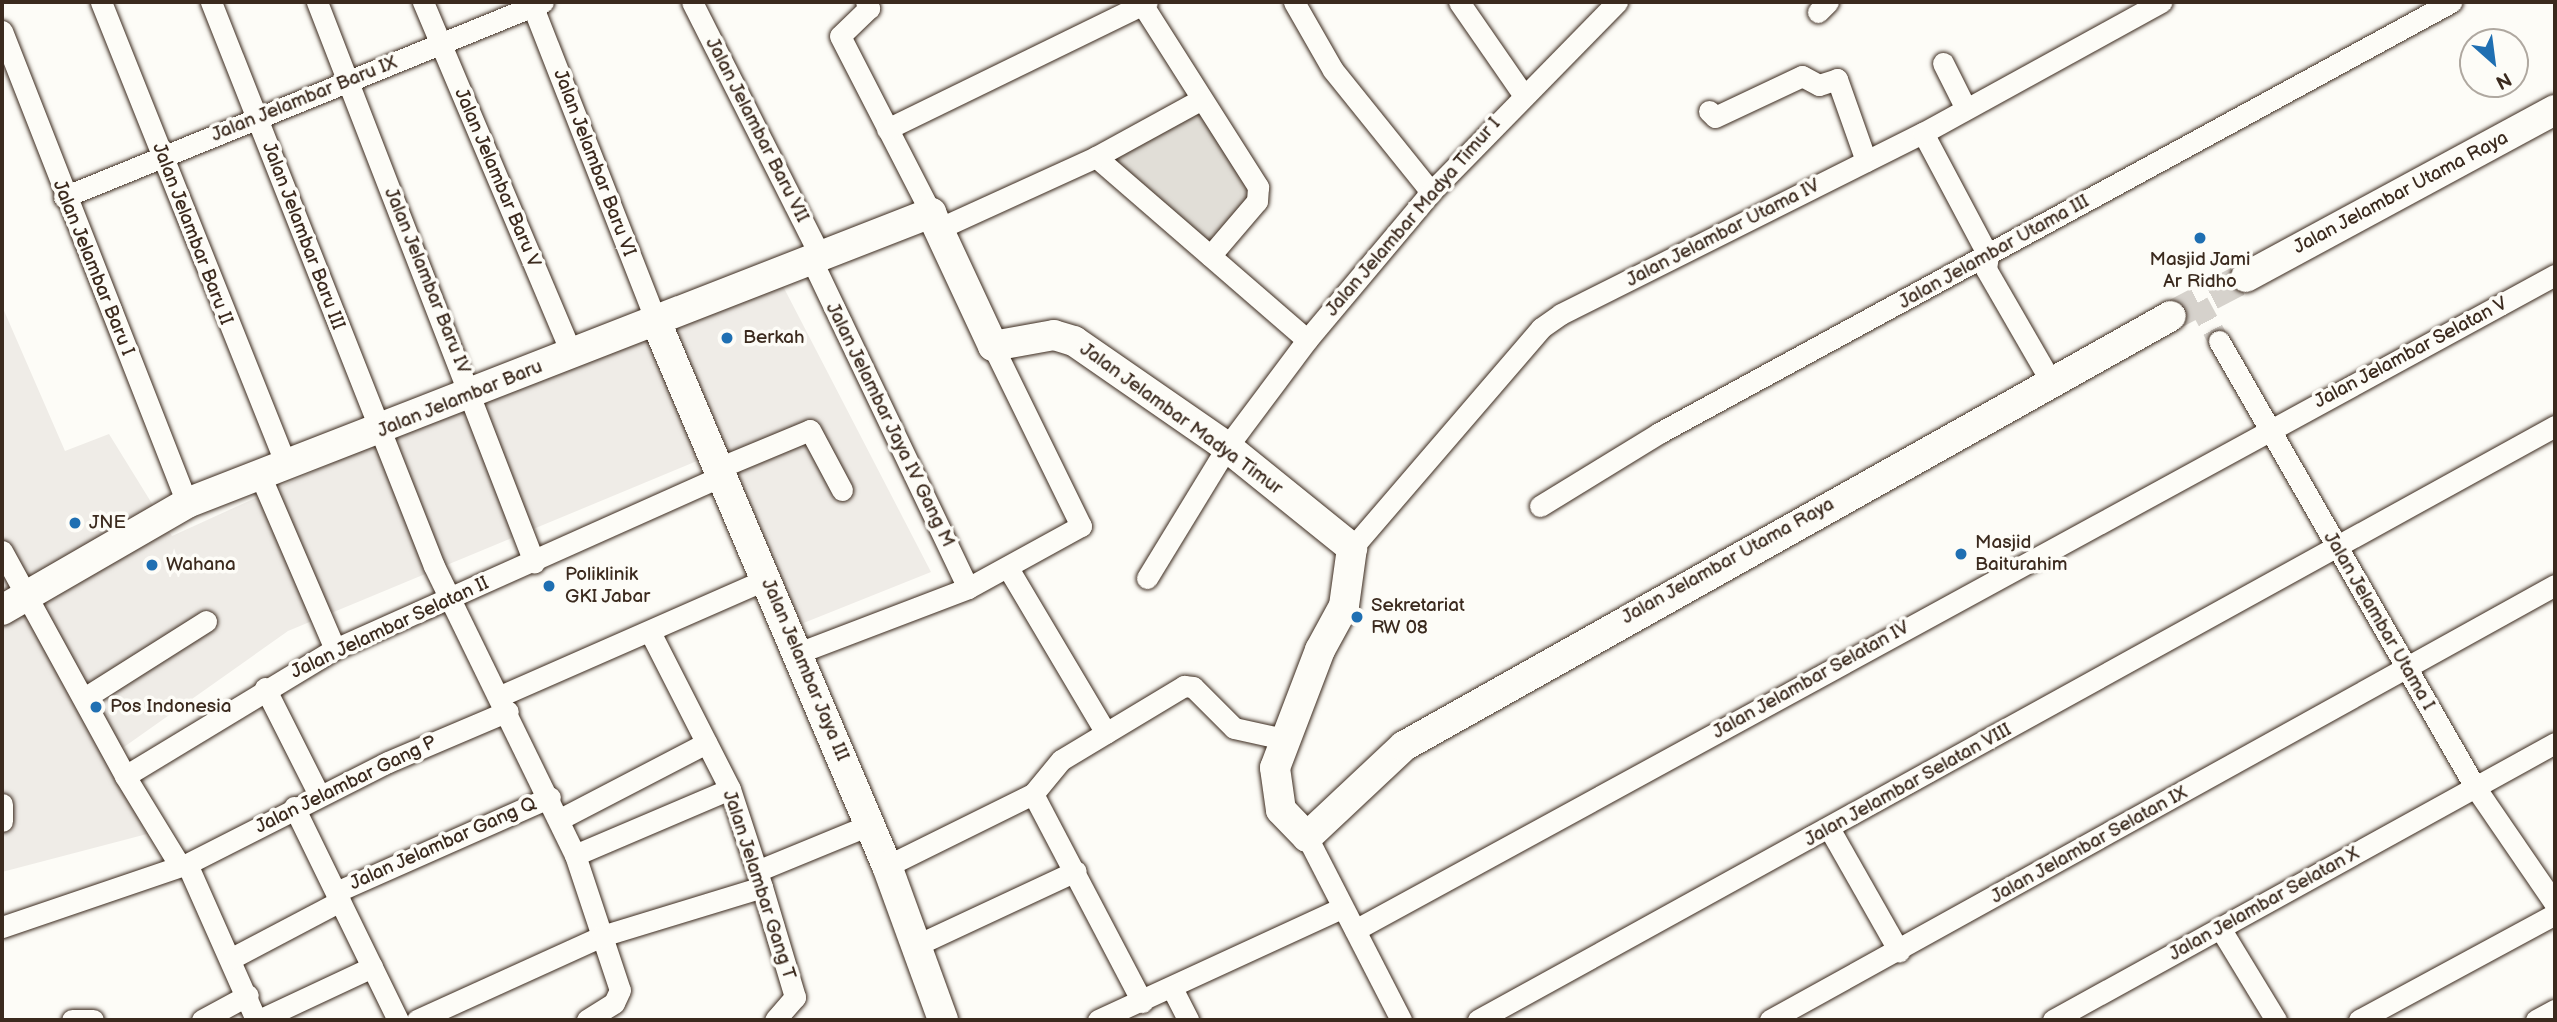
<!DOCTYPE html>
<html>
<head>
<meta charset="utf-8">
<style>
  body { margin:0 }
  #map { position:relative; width:2557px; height:1022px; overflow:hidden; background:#fdfcf7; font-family:"Balsamiq Sans",sans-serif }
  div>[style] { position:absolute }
  .built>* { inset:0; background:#efece7 }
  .green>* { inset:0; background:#e1ded7 }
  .street-tunnel>* { height:21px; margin-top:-10.5px; transform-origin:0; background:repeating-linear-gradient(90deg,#d6d2cc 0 21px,transparent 0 31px) }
  .secondary-tunnel>* { height:30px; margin-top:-15px; transform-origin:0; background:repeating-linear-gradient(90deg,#d6d2cc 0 30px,transparent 0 45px) }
  .roads { filter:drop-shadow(0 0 2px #3b2a1e) drop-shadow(0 0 2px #3b2a1e) }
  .street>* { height:21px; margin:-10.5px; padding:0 10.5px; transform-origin:10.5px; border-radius:10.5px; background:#fdfcf7 }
  .secondary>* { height:30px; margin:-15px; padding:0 15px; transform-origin:15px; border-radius:15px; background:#fdfcf7 }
  .dots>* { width:19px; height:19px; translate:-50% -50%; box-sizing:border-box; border:4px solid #fdfcf7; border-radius:50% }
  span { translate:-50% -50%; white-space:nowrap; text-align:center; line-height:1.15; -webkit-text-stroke:7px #fdfcf7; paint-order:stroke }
  .street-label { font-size:19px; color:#3b2a1e }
  .poi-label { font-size:19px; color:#3b2a1e }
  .left { translate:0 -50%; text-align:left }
  .frame { position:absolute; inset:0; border:4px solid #3b2a1e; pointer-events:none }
  .north { position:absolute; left:2459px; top:28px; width:70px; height:70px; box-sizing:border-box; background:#fdfcf7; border:2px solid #afa8a0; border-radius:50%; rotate:152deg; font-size:19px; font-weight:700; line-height:28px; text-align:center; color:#3b2a1e }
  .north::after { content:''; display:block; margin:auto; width:24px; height:32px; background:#1f6fb2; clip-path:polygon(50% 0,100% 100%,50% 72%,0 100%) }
</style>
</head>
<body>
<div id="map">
  <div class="built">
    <i style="clip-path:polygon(771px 263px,931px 572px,781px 632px,709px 456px,288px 631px,107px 759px,147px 834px,2px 872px,2px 306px,65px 451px,109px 434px,172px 536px)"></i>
  </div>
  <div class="green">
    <i style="clip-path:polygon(1195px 109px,1259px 194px,1206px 251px,1106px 159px)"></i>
  </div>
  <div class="street-tunnel">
    <i style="left:2198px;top:302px;width:44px;rotate:61.7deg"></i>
  </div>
  <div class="secondary-tunnel">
    <i style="left:2171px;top:316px;width:85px;rotate:-27.5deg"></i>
  </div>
  <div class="roads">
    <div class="street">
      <i style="left:101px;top:2px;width:499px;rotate:68.2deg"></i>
      <i style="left:211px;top:2px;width:606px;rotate:68.43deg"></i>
      <i style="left:434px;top:566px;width:322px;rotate:64deg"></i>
      <i style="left:575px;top:855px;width:142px;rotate:71.6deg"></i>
      <i style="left:620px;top:990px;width:14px;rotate:115deg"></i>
      <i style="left:614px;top:1003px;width:32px;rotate:148deg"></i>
      <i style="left:317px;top:2px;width:601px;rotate:68.82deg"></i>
      <i style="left:423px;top:2px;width:382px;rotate:67.1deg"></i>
      <i style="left:531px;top:2px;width:346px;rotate:68.6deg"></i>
      <i style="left:692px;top:2px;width:288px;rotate:63.2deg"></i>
      <i style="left:866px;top:2px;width:7px;rotate:63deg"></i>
      <i style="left:869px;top:8px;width:40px;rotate:136deg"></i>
      <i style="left:840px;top:36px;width:199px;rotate:62.8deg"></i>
      <i style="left:1294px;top:2px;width:78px;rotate:60.2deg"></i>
      <i style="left:1333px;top:70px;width:156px;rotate:51.2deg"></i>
      <i style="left:1459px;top:2px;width:111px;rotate:55.3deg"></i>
      <i style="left:1142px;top:4px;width:217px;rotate:57.6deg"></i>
      <i style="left:1258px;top:187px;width:14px;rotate:94deg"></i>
      <i style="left:1257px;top:201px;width:72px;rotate:130.5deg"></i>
      <i style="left:1818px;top:12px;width:14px;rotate:-45deg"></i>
      <i style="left:2px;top:31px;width:507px;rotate:68.6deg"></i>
      <i style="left:1943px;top:63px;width:49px;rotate:63.4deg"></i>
      <i style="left:1709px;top:111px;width:8px;rotate:45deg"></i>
      <i style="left:1715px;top:117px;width:96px;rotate:-25.2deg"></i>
      <i style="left:1802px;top:76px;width:19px;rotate:28deg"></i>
      <i style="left:1819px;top:85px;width:19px;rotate:-18deg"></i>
      <i style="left:1837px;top:79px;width:87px;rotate:70.5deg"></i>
      <i style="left:887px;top:129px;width:289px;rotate:-26deg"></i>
      <i style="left:1923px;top:133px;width:138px;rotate:62deg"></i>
      <i style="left:1988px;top:255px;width:14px;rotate:98deg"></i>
      <i style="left:1986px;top:269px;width:128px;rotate:60deg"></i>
      <i style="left:1096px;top:157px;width:279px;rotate:40.9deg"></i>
      <i style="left:64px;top:197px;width:517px;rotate:-22.15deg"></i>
      <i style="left:938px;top:229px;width:174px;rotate:-24.5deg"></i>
      <i style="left:1096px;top:157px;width:119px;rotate:-28.7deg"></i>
      <i style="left:813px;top:263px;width:360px;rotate:64.5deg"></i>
      <i style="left:2219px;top:341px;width:514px;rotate:60.14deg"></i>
      <i style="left:2475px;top:787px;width:142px;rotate:55.6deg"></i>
      <i style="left:721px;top:467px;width:96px;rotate:-22.6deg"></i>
      <i style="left:810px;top:430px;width:68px;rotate:61.9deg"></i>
      <i style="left:260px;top:475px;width:189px;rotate:66.7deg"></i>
      <i style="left:1540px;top:506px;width:140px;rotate:-31.5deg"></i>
      <i style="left:1659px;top:433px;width:902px;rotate:-28.55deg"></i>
      <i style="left:1352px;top:548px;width:290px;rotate:-49.3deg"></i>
      <i style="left:1541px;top:328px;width:24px;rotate:-35deg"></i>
      <i style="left:1561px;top:314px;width:405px;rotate:-26.6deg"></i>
      <i style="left:1923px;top:133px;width:272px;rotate:-28.8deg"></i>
      <i style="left:2px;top:551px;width:256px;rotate:61.3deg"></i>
      <i style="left:1008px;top:568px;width:192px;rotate:59.3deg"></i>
      <i style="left:1147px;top:578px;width:153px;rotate:-58.6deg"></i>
      <i style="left:1227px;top:447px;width:134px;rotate:-53.2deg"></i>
      <i style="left:1307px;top:340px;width:193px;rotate:-50deg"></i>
      <i style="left:1431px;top:192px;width:266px;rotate:-45.6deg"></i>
      <i style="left:650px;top:632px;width:176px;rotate:63deg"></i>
      <i style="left:730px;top:789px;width:103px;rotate:71.9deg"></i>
      <i style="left:762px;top:887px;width:115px;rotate:73.3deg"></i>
      <i style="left:795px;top:997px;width:30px;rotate:131deg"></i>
      <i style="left:798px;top:653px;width:182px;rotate:-20.9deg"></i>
      <i style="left:968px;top:588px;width:129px;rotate:-28.8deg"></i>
      <i style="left:1081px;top:526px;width:200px;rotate:-116.1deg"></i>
      <i style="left:265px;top:688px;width:120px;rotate:63.2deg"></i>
      <i style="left:500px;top:696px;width:292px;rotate:-23.7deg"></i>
      <i style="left:86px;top:697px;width:142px;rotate:-32.3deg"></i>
      <i style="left:1033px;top:794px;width:235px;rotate:62.3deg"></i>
      <i style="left:2px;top:804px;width:17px;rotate:90deg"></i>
      <i style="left:294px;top:807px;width:237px;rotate:64deg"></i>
      <i style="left:560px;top:819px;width:165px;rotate:-27.5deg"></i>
      <i style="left:1829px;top:828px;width:142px;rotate:60.4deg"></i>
      <i style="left:1307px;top:837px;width:206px;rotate:62.8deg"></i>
      <i style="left:575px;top:855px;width:168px;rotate:-23.1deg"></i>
      <i style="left:187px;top:864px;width:171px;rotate:66.1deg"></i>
      <i style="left:180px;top:866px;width:105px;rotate:-121.4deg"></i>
      <i style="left:125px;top:776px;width:245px;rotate:-31.2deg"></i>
      <i style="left:335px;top:649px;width:426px;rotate:-24.1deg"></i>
      <i style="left:887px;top:866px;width:163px;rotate:-26.3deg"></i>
      <i style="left:1033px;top:794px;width:44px;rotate:-50.5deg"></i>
      <i style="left:1061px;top:760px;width:144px;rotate:-31deg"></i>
      <i style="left:1184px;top:686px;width:9px;rotate:6deg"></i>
      <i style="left:1193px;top:687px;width:58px;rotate:45deg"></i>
      <i style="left:1234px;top:728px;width:51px;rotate:12.4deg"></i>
      <i style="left:757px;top:871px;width:121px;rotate:-22.3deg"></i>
      <i style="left:336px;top:892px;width:234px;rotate:-23.9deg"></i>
      <i style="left:2px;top:927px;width:195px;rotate:-18.8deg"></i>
      <i style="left:187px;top:864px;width:225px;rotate:-26.9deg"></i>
      <i style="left:388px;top:762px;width:130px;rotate:-23deg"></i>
      <i style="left:2220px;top:928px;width:108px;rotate:58.7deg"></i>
      <i style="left:1355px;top:930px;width:1367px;rotate:-28.63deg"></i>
      <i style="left:917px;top:945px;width:175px;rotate:-25deg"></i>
      <i style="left:232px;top:958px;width:122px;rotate:-27.8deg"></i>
      <i style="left:1173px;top:990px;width:34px;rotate:63deg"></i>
      <i style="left:72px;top:1020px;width:21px"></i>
      <i style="left:202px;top:1020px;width:52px;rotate:-28.5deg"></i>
      <i style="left:259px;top:1020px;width:125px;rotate:-25.1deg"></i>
      <i style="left:417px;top:1020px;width:203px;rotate:-24.4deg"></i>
      <i style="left:602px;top:936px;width:167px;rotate:-17deg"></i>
      <i style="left:1098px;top:1020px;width:268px;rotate:-24.7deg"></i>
      <i style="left:1478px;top:1020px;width:1230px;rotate:-28.88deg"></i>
      <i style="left:1770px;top:1020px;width:897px;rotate:-28.99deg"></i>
      <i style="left:2053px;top:1020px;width:573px;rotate:-28.89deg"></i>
      <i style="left:2359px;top:1020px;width:223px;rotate:-28.4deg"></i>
      <i style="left:2536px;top:1020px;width:21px;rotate:-28deg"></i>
    </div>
    <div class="secondary">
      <i style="left:2246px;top:277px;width:351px;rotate:-28.4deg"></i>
      <i style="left:657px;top:324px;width:589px;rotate:67.01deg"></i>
      <i style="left:887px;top:866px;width:164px;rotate:70deg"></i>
      <i style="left:2px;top:610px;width:214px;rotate:-30deg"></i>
      <i style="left:187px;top:503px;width:799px;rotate:-21.3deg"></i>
      <i style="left:931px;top:213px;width:147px;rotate:65deg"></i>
      <i style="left:993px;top:346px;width:62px;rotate:-10.2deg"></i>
      <i style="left:1054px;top:335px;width:21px;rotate:17deg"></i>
      <i style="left:1074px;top:341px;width:186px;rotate:34.7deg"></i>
      <i style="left:1227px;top:447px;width:161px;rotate:38.9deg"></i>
      <i style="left:1352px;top:548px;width:59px;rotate:97.9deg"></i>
      <i style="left:1344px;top:606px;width:50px;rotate:118.6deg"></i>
      <i style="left:1320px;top:650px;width:126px;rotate:110.9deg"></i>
      <i style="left:1275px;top:768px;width:42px;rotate:81.9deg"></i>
      <i style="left:1281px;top:810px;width:37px;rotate:46deg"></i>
      <i style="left:1307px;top:837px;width:133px;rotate:-43.2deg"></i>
      <i style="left:1404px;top:746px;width:879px;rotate:-29.28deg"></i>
    </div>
  </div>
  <div class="dots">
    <i style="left:2200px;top:238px;background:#1f6fb2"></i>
    <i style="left:727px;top:338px;background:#1f6fb2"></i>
    <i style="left:75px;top:523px;background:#1f6fb2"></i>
    <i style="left:1961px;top:554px;background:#1f6fb2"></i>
    <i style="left:152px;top:565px;background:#1f6fb2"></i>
    <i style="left:549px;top:586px;background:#1f6fb2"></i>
    <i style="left:1357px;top:617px;background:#1f6fb2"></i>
    <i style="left:96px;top:707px;background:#1f6fb2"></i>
  </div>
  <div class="street-label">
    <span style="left:304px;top:99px;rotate:-22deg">Jalan Jelambar Baru IX</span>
    <span style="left:757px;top:130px;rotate:63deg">Jalan Jelambar Baru VII</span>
    <span style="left:594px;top:163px;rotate:69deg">Jalan Jelambar Baru VI</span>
    <span style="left:497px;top:178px;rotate:67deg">Jalan Jelambar Baru V</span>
    <span style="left:2401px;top:193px;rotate:-28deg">Jalan Jelambar Utama Raya</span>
    <span style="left:1413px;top:217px;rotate:-49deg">Jalan Jelambar Madya Timur I</span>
    <span style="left:1723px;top:233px;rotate:-27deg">Jalan Jelambar Utama IV</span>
    <span style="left:192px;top:234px;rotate:69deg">Jalan Jelambar Baru II</span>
    <span style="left:303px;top:236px;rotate:69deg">Jalan Jelambar Baru III</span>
    <span style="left:1994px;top:252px;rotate:-29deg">Jalan Jelambar Utama III</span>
    <span style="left:93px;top:268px;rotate:68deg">Jalan Jelambar Baru I</span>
    <span style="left:427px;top:281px;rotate:68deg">Jalan Jelambar Baru IV</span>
    <span style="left:2411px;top:353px;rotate:-28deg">Jalan Jelambar Selatan V</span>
    <span style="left:460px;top:399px;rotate:-22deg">Jalan Jelambar Baru</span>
    <span style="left:1181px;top:419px;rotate:36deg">Jalan Jelambar Madya Timur</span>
    <span style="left:890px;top:425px;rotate:64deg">Jalan Jelambar Jaya IV Gang M</span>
    <span style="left:1728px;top:561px;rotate:-29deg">Jalan Jelambar Utama Raya</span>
    <span style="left:2379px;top:621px;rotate:60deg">Jalan Jelambar Utama I</span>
    <span style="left:390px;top:628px;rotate:-25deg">Jalan Jelambar Selatan II</span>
    <span style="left:805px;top:670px;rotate:67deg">Jalan Jelambar Jaya III</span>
    <span style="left:1811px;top:680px;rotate:-29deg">Jalan Jelambar Selatan IV</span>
    <span style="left:346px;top:785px;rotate:-26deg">Jalan Jelambar Gang P</span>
    <span style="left:1908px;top:785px;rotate:-29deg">Jalan Jelambar Selatan VIII</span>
    <span style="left:443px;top:844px;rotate:-24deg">Jalan Jelambar Gang Q</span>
    <span style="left:2089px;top:845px;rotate:-29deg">Jalan Jelambar Selatan IX</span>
    <span style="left:759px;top:885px;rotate:72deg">Jalan Jelambar Gang T</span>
    <span style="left:2264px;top:904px;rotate:-29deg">Jalan Jelambar Selatan X</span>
  </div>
  <div class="poi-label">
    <span style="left:2200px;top:271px">Masjid Jami<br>Ar Ridho</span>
    <span class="left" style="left:743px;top:338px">Berkah</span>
    <span class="left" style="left:89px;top:523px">JNE</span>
    <span class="left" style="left:1975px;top:554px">Masjid<br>Baiturahim</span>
    <span class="left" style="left:166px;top:565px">Wahana</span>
    <span class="left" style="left:565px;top:586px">Poliklinik<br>GKI Jabar</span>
    <span class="left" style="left:1371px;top:617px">Sekretariat<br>RW 08</span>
    <span class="left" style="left:110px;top:707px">Pos Indonesia</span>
  </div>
  <div class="frame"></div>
  <div class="north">N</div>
</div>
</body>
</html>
